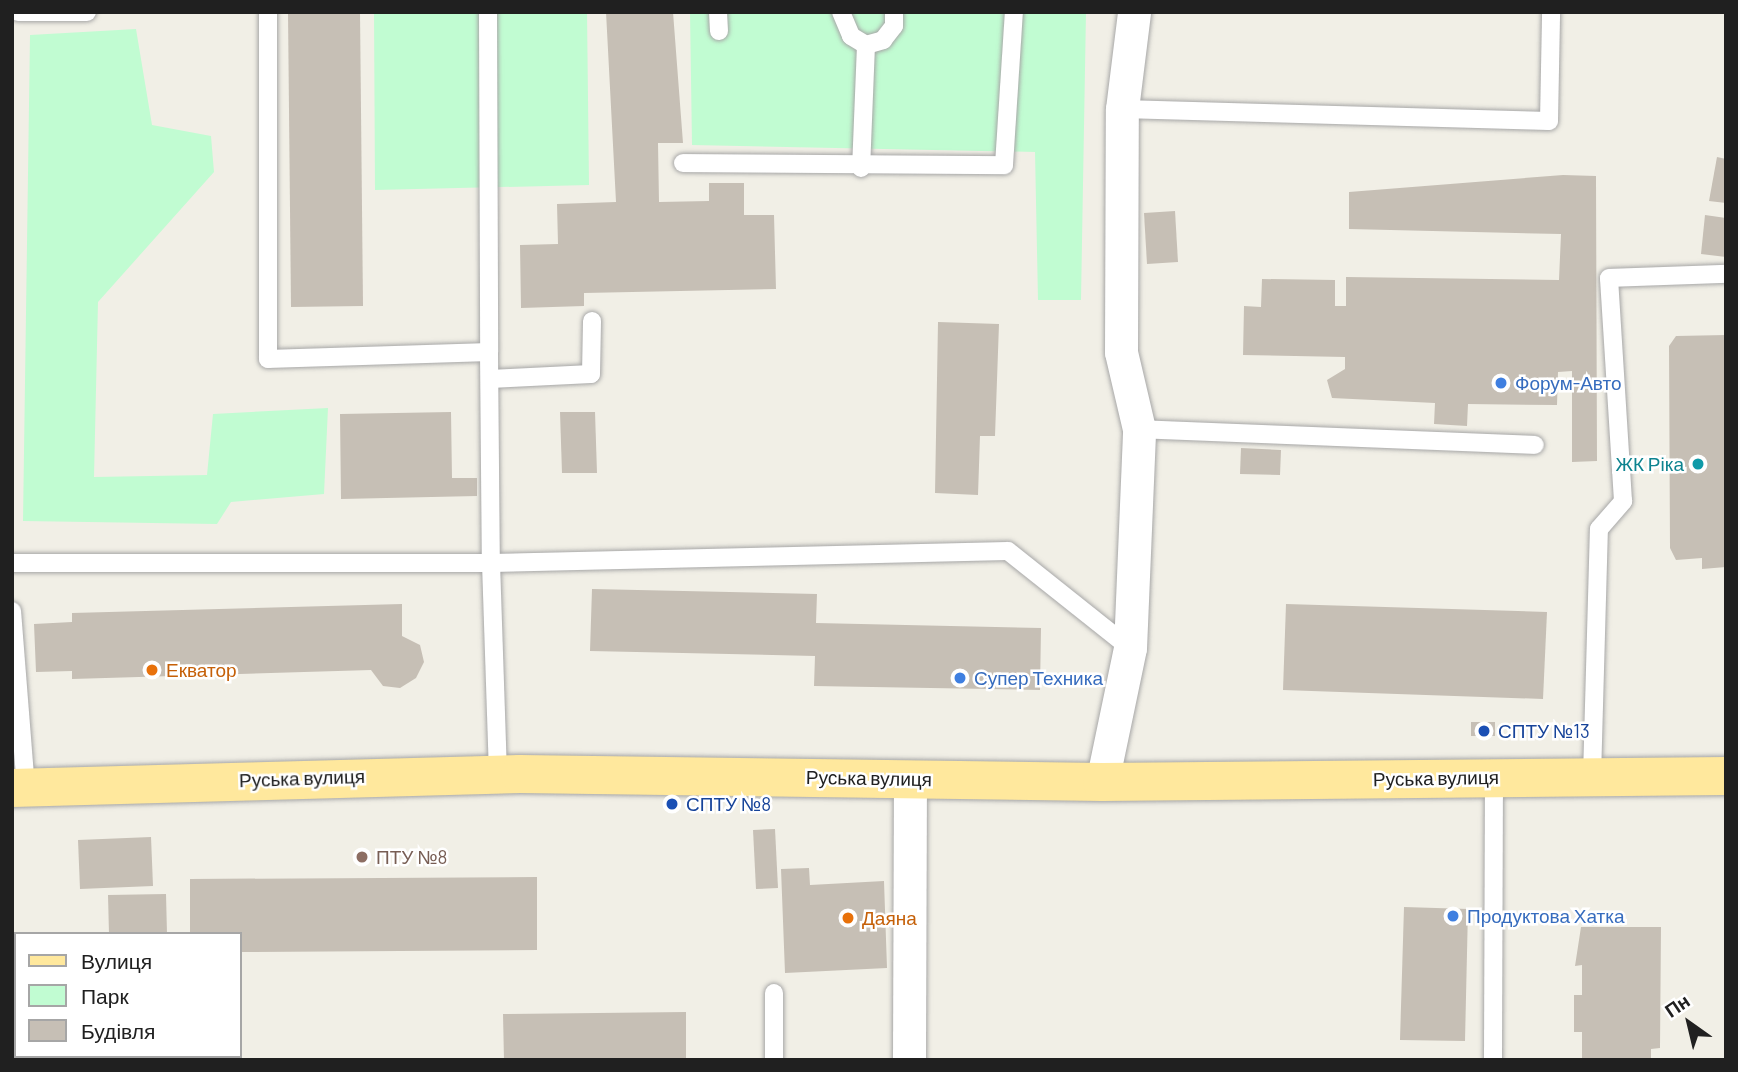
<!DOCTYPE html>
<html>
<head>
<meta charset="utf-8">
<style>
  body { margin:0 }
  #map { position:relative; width:1738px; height:1072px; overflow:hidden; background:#f1efe6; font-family:Barlow,sans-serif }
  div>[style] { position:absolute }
  .park>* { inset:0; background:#c1fcd2 }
  .building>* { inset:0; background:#c6bfb5 }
  .roads { filter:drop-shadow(0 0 2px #a7a7a7) drop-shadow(0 0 2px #a7a7a7) }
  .lane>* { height:18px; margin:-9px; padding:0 9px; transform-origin:9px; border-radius:9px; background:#fff }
  .street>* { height:33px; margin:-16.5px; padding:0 16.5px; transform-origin:16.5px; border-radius:16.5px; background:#fff }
  .primary>* { height:38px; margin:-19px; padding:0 19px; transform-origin:19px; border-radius:19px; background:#ffe89d }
  .dots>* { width:19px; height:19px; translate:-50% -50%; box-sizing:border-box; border:4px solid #fff; border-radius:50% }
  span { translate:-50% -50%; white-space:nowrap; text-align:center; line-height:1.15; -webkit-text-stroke:5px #fff; paint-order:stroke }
  .shop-label { font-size:19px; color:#366cbe }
  .left { translate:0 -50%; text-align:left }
  .culture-label { font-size:19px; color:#0d838f }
  .right { translate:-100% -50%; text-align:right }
  .food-label { font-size:19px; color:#c56008 }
  .transit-label { font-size:19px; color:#164399 }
  .street-label { font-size:19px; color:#202020 }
  .education-label { font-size:19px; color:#785e54 }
  .frame { position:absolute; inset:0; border:14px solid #202020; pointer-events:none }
  .legend { position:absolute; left:14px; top:932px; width:228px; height:126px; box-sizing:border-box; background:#fff; border:2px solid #a6a6a6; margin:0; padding:9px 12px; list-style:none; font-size:21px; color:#202020 }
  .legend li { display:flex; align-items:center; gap:14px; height:35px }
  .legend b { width:35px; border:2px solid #a6a6a6 }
  .north { position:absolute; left:1654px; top:988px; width:70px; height:70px; -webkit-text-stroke:5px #fff; paint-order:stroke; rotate:326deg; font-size:19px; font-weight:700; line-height:28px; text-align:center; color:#202020 }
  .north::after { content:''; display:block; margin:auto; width:24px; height:32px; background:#202020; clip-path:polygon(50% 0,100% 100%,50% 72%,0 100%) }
</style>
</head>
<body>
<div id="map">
  <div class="park">
    <i style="clip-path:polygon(374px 12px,587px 12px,589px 185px,375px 190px)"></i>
    <i style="clip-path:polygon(690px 12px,1086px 12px,1081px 300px,1038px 300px,1035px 152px,692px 145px)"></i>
    <i style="clip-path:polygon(136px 29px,152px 125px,211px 136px,214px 172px,98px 302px,94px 477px,207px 475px,213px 414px,328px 408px,324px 494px,231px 502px,217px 524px,23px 521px,30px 35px)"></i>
  </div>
  <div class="building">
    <i style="clip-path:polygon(288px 12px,360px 12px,363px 306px,291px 307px)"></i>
    <i style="clip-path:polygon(606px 12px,673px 12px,683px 143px,658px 143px,659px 202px,709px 201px,709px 183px,744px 183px,744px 215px,774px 215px,776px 289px,584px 293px,584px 306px,521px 308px,520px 245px,558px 244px,557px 204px,616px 202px)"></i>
    <i style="clip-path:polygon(1717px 157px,1726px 159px,1726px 203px,1709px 201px)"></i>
    <i style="clip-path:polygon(1563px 175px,1596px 176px,1597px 461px,1572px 462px,1572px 371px,1558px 372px,1557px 405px,1468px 404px,1467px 426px,1434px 424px,1435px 403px,1332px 398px,1327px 380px,1345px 369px,1345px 357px,1243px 355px,1244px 306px,1261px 307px,1262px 279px,1335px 280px,1335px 306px,1346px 306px,1346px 277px,1559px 280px,1561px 234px,1349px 229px,1349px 192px)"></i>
    <i style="clip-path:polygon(1175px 211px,1178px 262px,1147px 264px,1144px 213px)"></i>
    <i style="clip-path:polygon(1705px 215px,1726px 218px,1726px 257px,1701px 254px)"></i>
    <i style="clip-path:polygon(938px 322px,999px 324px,995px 436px,980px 436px,978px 495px,935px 493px)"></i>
    <i style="clip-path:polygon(1726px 335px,1726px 567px,1702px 569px,1702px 558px,1676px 560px,1670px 548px,1669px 346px,1676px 336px)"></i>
    <i style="clip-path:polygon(451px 412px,452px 478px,477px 478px,477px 496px,341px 499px,340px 414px)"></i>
    <i style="clip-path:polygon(560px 412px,595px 412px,597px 473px,562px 473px)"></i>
    <i style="clip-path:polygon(1241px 448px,1281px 450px,1280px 475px,1240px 474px)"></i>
    <i style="clip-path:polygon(592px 589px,817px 594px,816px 623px,1041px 628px,1040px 690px,814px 686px,815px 656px,590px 651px)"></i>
    <i style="clip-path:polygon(402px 604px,402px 636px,420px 645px,424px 662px,416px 678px,400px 688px,383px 686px,371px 670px,72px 679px,72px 671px,36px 672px,34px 624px,72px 622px,72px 613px)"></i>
    <i style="clip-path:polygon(1286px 604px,1547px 612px,1543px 699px,1283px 690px)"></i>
    <i style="clip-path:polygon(1471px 722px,1495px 722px,1495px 736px,1471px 736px)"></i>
    <i style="clip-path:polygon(775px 829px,778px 888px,756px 889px,753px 830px)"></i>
    <i style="clip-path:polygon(151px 837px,153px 886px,80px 889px,78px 840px)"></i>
    <i style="clip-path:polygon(809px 868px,810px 885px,884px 881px,887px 968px,785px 973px,781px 869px)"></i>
    <i style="clip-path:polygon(537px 877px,537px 950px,240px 952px,240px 934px,190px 934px,190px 879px)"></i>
    <i style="clip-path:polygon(166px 894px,167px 934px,109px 934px,108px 895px)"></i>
    <i style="clip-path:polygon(1404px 907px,1468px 909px,1465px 1041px,1400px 1040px)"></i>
    <i style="clip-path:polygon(1581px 927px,1661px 927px,1660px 1048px,1651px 1049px,1651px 1060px,1582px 1060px,1582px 1032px,1574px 1032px,1574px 995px,1582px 995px,1582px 965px,1575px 966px)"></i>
    <i style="clip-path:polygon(686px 1012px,686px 1060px,504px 1060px,503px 1014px)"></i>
  </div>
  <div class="roads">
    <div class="lane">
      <i style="left:18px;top:12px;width:69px"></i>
      <i style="left:268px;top:12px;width:347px;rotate:90deg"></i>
      <i style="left:268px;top:359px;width:221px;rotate:-1.8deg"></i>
      <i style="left:489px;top:352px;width:211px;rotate:89.5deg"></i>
      <i style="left:491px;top:563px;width:517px;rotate:-1.33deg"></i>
      <i style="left:1008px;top:551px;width:156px;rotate:38.5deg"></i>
      <i style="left:488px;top:12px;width:340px;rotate:89.8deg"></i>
      <i style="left:718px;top:12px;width:19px;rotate:87deg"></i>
      <i style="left:841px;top:12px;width:26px;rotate:67deg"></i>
      <i style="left:851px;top:36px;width:17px;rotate:31deg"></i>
      <i style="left:866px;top:45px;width:123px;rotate:92.3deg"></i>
      <i style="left:866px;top:45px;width:18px;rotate:-16deg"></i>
      <i style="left:883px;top:40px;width:18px;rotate:-52deg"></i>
      <i style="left:894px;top:26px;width:14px;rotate:-90deg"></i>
      <i style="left:1122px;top:109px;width:427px;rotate:1.6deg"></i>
      <i style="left:1549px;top:121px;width:109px;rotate:-88.9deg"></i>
      <i style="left:683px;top:163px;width:321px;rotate:0.4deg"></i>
      <i style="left:1004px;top:165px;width:153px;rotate:-86.3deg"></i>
      <i style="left:490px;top:379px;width:101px;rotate:-2.8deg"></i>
      <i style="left:591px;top:374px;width:53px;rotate:-88.9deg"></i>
      <i style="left:1139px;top:429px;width:396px;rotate:2.3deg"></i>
      <i style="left:12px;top:563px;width:479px"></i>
      <i style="left:491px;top:563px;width:212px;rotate:88.1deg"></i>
      <i style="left:12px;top:611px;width:178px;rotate:85.5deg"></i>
      <i style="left:1592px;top:777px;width:248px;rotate:-88.4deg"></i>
      <i style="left:1599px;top:529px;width:37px;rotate:-49deg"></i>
      <i style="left:1623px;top:501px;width:223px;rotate:-93.6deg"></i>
      <i style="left:1609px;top:278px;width:117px;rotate:-2deg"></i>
      <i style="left:774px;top:1060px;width:67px;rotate:-90deg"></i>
      <i style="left:1493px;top:1060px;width:283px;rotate:-89.8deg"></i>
    </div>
    <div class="street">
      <i style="left:1102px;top:782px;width:137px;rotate:-78.2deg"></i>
      <i style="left:1130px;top:648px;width:219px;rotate:-87.6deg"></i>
      <i style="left:1139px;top:429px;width:79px;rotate:-103.2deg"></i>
      <i style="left:1121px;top:352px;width:243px;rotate:-89.8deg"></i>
      <i style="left:1122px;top:109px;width:98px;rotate:-82.9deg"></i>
      <i style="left:909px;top:1060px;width:282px;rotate:-89.8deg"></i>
    </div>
    <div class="primary">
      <i style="left:12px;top:788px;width:508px;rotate:-1.58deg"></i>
      <i style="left:520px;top:774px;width:582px;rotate:0.79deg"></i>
      <i style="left:1102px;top:782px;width:624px;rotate:-0.55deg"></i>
    </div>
  </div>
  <div class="dots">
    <i style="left:1501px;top:383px;background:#3f7fe0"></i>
    <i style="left:1698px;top:464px;background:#0f9aa8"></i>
    <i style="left:152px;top:670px;background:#e8710a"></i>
    <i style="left:960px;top:678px;background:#3f7fe0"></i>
    <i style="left:1484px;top:731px;background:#1a4fb4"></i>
    <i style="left:672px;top:804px;background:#1a4fb4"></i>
    <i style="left:362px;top:857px;background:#8d6e63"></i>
    <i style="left:1453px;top:916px;background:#3f7fe0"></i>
    <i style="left:848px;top:918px;background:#e8710a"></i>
  </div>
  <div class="shop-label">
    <span class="left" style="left:1515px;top:383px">Форум-Авто</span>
    <span class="left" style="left:974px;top:678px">Супер Техника</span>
    <span class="left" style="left:1467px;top:916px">Продуктова Хатка</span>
  </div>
  <div class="culture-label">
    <span class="right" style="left:1684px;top:464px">ЖК Ріка</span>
  </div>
  <div class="food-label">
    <span class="left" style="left:166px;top:670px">Екватор</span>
    <span class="left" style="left:862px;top:918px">Даяна</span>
  </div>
  <div class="transit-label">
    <span class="left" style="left:1498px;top:731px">СПТУ №13</span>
    <span class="left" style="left:686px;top:804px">СПТУ №8</span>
  </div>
  <div class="street-label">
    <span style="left:302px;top:778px;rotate:-2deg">Руська вулиця</span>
    <span style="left:869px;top:778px;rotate:1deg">Руська вулиця</span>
    <span style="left:1436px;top:778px;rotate:-1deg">Руська вулиця</span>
  </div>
  <div class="education-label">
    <span class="left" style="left:376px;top:857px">ПТУ №8</span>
  </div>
  <div class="frame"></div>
  <ul class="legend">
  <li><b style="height:9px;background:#ffe89d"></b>Вулиця</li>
  <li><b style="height:19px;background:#c1fcd2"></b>Парк</li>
  <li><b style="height:19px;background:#c6bfb5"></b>Будівля</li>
  </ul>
  <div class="north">Пн</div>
</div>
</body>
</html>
